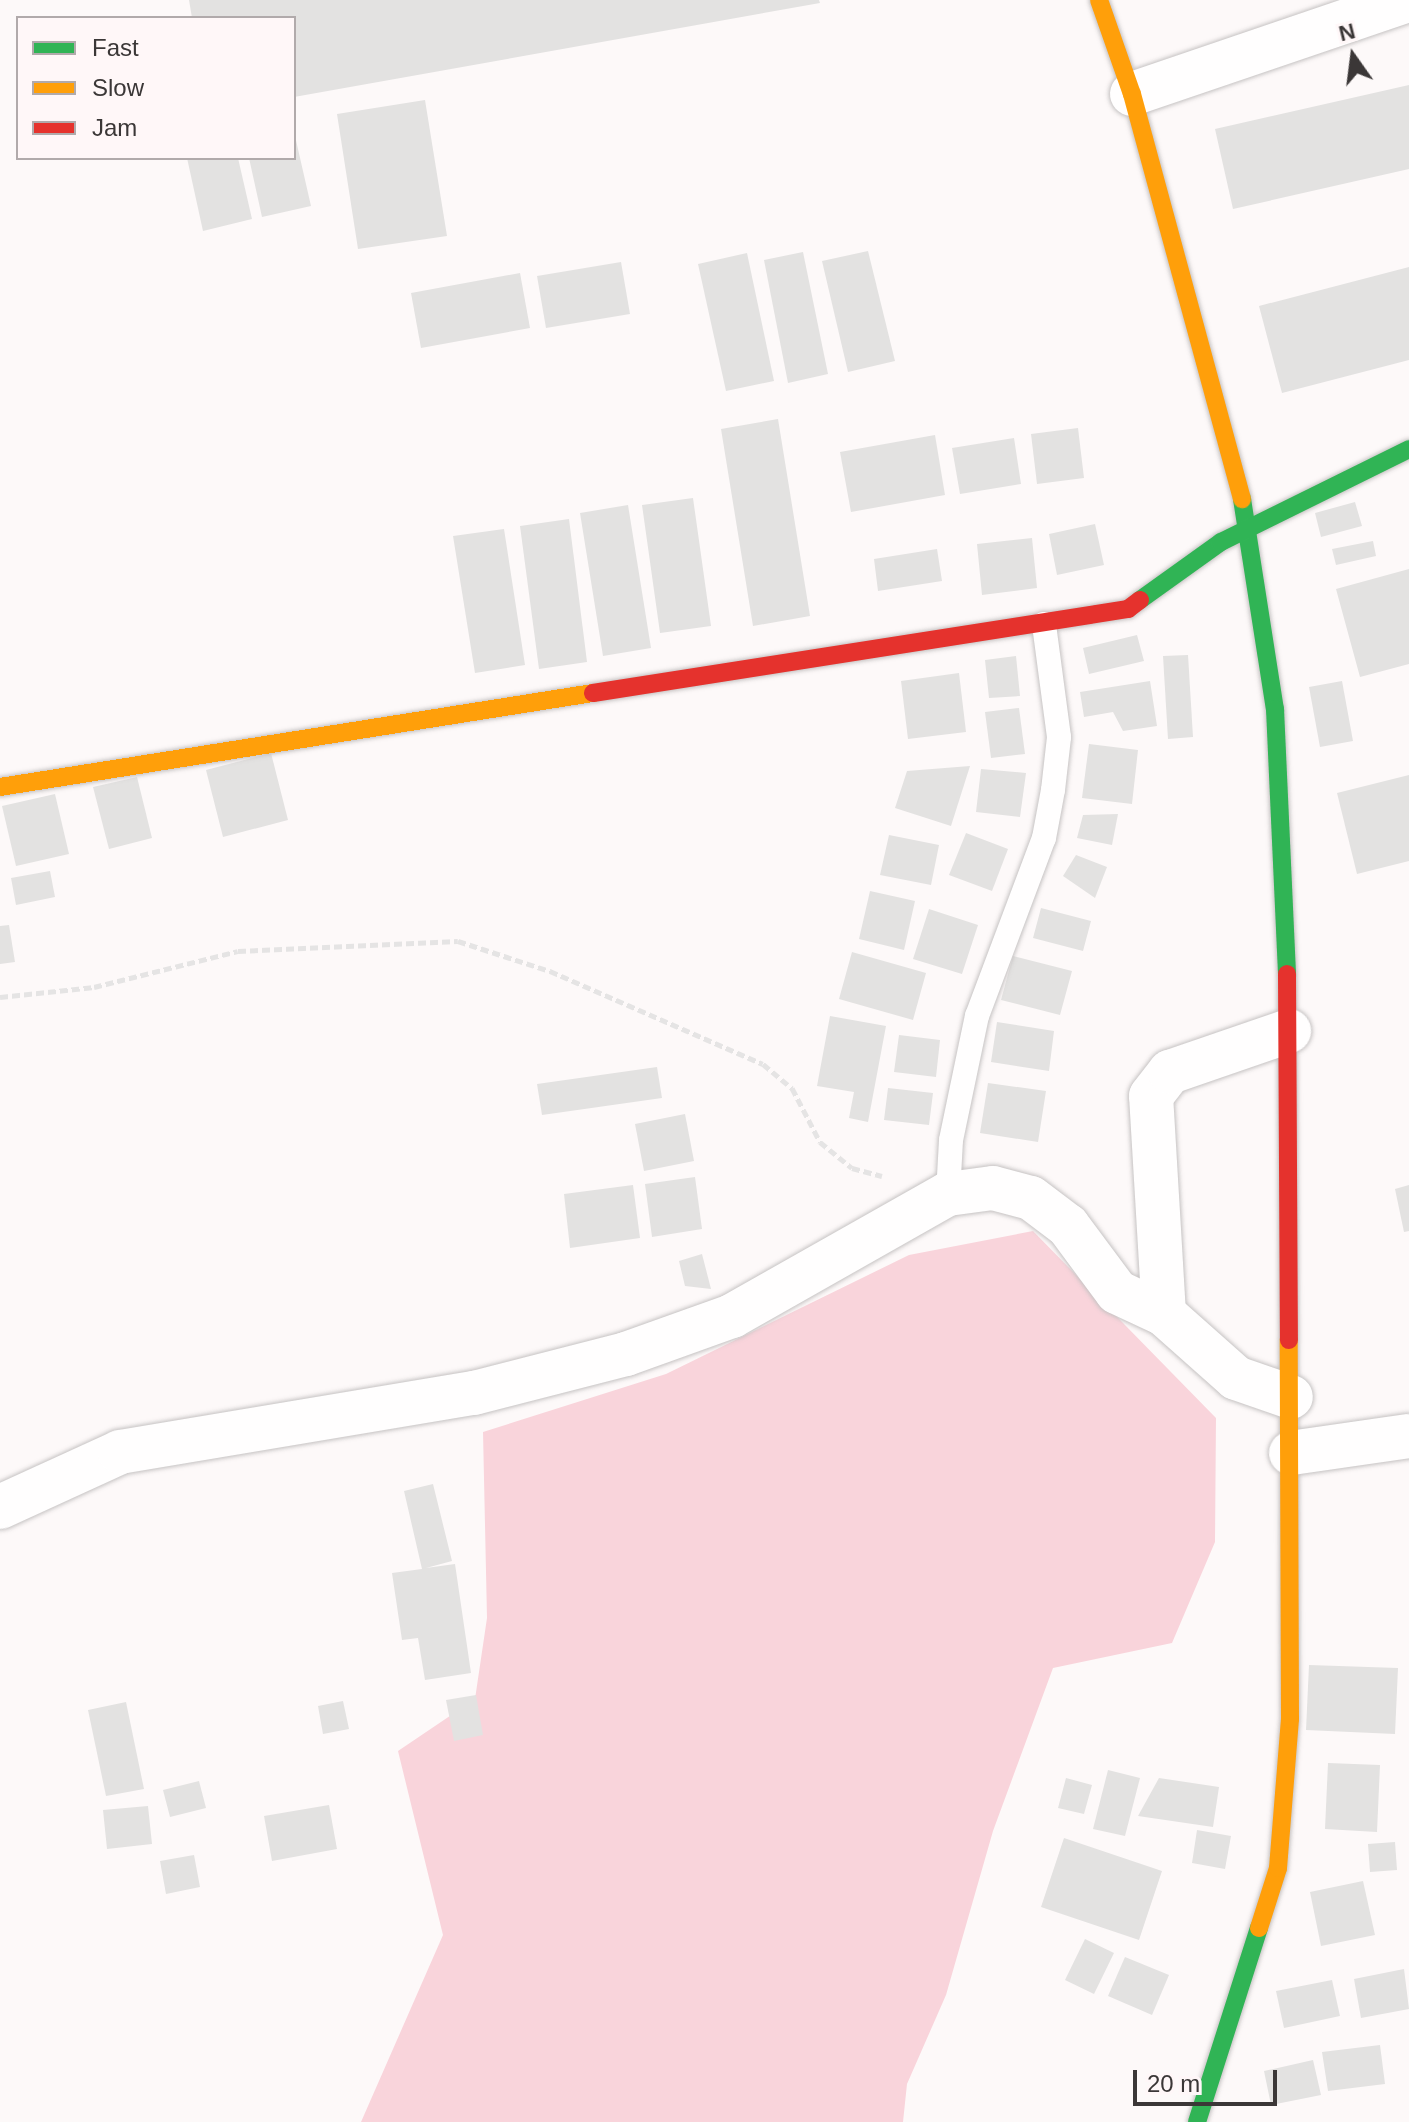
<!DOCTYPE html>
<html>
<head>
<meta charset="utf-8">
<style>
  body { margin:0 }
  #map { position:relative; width:1409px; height:2122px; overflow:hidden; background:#fdf9f9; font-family:Helvetica,sans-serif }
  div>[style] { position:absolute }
  .green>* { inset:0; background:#f9d4db }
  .building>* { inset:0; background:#e3e2e1 }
  .path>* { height:5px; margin-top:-2.5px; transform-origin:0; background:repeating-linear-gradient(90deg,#e5e4e4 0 8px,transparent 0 12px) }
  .roads { filter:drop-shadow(0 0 2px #c6c3c3) drop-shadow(0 0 2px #c6c3c3) }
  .lane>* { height:24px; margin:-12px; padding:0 12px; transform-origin:12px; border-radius:12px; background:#fffefe }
  .street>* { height:44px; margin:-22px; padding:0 22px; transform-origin:22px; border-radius:22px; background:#fffefe }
  .fast>* { height:18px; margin:-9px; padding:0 9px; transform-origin:9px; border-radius:9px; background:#30b455 }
  .slow>* { height:18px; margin:-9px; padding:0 9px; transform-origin:9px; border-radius:9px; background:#ff9f0a }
  .jam>* { height:18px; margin:-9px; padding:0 9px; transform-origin:9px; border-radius:9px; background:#e5322d }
  span { translate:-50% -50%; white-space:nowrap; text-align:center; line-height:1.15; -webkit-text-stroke:8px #fff7f8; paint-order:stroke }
  .legend { position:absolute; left:16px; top:16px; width:280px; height:144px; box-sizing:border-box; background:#fff7f8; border:2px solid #b1aaab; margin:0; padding:10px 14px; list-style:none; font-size:24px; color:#3b3737 }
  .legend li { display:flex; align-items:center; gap:16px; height:40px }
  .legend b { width:40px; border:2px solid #b1aaab }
  .north { position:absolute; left:1313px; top:16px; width:80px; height:80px; -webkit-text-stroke:6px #fff7f8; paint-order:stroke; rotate:346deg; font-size:22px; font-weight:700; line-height:32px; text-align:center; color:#3b3737 }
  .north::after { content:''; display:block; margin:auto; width:28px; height:36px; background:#3b3737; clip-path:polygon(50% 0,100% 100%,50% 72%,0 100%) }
  .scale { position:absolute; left:1133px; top:2070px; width:144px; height:36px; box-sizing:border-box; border:4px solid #3b3737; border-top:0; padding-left:10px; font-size:24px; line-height:28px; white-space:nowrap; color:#3b3737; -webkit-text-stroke:6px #fff7f8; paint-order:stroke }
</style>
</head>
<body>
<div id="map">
  <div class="green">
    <i style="clip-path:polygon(1033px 1231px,1216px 1418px,1215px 1542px,1172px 1643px,1053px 1668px,993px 1831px,946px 1995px,907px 2084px,903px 2122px,361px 2122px,443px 1935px,398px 1751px,475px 1699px,487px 1618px,483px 1432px,666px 1374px,909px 1255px)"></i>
  </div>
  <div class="building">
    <i style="clip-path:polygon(189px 0,819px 0,820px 3px,294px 97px,294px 18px,192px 18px)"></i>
    <i style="clip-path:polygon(1409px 85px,1409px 169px,1233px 209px,1215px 129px)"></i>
    <i style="clip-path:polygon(425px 100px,447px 236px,358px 249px,337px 114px)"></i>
    <i style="clip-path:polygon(295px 136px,311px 206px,262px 217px,249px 158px,294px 158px)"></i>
    <i style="clip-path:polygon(187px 158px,238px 158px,252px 219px,203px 231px)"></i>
    <i style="clip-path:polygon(868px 251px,895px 361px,848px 372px,822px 261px)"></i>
    <i style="clip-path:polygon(803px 252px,828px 374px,788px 383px,764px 260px)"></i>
    <i style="clip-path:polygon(747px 253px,774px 381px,726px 391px,698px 264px)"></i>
    <i style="clip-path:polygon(621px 262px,630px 314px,546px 328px,537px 276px)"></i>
    <i style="clip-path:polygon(1409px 267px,1409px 360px,1282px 393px,1259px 306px)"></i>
    <i style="clip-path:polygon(520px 273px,530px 328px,421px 348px,411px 293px)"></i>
    <i style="clip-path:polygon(778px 419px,810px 616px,753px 626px,721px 429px)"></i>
    <i style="clip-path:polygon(1078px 428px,1084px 478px,1037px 484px,1031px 434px)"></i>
    <i style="clip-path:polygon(935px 435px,945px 495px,851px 512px,840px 452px)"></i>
    <i style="clip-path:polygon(1014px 438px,1021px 484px,960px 494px,952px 448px)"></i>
    <i style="clip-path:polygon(693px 498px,711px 626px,660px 633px,642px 505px)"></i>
    <i style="clip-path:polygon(1355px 502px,1362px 526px,1321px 537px,1315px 513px)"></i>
    <i style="clip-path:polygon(628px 505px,651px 648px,603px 656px,580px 513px)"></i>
    <i style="clip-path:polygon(569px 519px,587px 662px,539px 669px,520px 526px)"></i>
    <i style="clip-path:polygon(1095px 524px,1104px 565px,1057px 575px,1049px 534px)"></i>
    <i style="clip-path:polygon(504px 529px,525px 665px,475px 673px,453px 536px)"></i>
    <i style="clip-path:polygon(1032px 538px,1037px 588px,982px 595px,977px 544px)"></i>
    <i style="clip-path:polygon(1373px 541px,1376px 556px,1336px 565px,1332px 549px)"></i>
    <i style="clip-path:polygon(937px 549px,942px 581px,878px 591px,874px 559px)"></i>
    <i style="clip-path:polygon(1409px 569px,1409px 664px,1360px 677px,1336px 589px)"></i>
    <i style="clip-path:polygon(1137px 635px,1144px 661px,1089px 674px,1083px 648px)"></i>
    <i style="clip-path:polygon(1188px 655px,1193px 737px,1168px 739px,1163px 656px)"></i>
    <i style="clip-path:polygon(1016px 656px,1020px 696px,989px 698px,985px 660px)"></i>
    <i style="clip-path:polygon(959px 673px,966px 732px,908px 739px,901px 681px)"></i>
    <i style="clip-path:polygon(1150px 681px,1157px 726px,1123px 731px,1113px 712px,1084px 717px,1080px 692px)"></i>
    <i style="clip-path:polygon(1342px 681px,1353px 741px,1320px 747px,1309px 687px)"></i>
    <i style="clip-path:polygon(1019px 708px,1025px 754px,991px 758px,985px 712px)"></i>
    <i style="clip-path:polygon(1089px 744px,1138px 750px,1132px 804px,1082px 798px)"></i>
    <i style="clip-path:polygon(271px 753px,288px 820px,223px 837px,206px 770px)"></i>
    <i style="clip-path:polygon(970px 766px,951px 826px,895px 808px,907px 771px)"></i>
    <i style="clip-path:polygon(981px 769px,1026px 773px,1020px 817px,976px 812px)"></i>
    <i style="clip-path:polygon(1409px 775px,1409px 861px,1357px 874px,1337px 793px)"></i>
    <i style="clip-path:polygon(137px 777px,152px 838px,109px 849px,93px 787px)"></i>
    <i style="clip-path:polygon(55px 794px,69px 854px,16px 866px,2px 806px)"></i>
    <i style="clip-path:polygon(1118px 814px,1112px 845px,1077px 838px,1083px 815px)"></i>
    <i style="clip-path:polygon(966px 833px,1008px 849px,992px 891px,949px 875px)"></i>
    <i style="clip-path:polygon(889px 835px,939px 845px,931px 885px,880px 875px)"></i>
    <i style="clip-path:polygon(1076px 855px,1107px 867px,1095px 898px,1063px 876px)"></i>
    <i style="clip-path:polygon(50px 871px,55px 897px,16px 905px,11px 878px)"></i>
    <i style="clip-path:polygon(870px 891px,915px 901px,904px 950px,859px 939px)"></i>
    <i style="clip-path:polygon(1041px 908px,1091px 921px,1083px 951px,1033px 938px)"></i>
    <i style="clip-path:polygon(929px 909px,978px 925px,962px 974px,913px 959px)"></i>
    <i style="clip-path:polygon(9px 925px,15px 962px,0 964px,0 926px)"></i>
    <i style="clip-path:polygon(852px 952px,926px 973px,913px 1020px,839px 999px)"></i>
    <i style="clip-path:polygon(1013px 956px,1072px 971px,1060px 1015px,1001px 1000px)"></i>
    <i style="clip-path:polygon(830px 1016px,886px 1026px,868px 1122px,849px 1118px,854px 1092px,817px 1086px)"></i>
    <i style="clip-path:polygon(997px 1022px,1054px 1031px,1049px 1071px,991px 1062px)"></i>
    <i style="clip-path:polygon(899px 1035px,940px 1040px,936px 1077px,894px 1072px)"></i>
    <i style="clip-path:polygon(657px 1067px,662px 1098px,542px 1115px,537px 1084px)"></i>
    <i style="clip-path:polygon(988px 1083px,1046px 1091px,1038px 1142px,980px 1133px)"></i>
    <i style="clip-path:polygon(888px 1088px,933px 1093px,929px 1125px,884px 1120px)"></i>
    <i style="clip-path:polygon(685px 1114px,694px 1161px,644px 1171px,635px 1124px)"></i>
    <i style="clip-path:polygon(695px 1177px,702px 1229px,652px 1237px,645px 1184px)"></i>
    <i style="clip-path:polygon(633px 1185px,640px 1238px,570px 1248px,564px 1194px)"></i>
    <i style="clip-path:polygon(1409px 1185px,1409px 1231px,1404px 1232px,1395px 1189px)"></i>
    <i style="clip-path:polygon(702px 1254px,711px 1289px,685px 1286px,679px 1261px)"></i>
    <i style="clip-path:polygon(433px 1484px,452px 1561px,426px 1568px,455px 1564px,471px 1673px,425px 1680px,418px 1638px,402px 1640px,392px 1573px,422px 1569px,404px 1491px)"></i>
    <i style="clip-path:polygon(1309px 1665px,1398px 1668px,1395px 1734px,1306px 1730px)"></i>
    <i style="clip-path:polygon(476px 1695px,483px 1735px,454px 1741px,446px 1700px)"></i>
    <i style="clip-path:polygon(343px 1701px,349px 1729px,323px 1734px,318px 1706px)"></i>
    <i style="clip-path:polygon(126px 1702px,144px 1789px,106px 1796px,88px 1710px)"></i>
    <i style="clip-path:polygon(1328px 1763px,1380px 1765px,1377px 1832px,1325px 1829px)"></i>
    <i style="clip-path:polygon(1108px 1770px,1140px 1778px,1125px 1836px,1093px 1829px)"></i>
    <i style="clip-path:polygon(1066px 1778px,1092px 1785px,1084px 1814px,1058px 1808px)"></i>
    <i style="clip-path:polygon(1159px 1778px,1219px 1787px,1213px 1827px,1138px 1816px)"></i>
    <i style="clip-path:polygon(199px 1781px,206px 1808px,170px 1817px,163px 1790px)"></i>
    <i style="clip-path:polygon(329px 1805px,337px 1849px,272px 1861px,264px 1816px)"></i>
    <i style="clip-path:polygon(148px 1806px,152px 1844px,107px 1849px,103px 1810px)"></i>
    <i style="clip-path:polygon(1197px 1830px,1231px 1836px,1225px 1869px,1192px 1863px)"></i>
    <i style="clip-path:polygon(1064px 1838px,1162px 1871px,1139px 1940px,1041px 1907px)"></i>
    <i style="clip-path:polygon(1395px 1842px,1397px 1870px,1370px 1872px,1368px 1844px)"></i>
    <i style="clip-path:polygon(194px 1855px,200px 1887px,166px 1894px,160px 1861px)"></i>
    <i style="clip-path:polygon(1363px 1881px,1375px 1935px,1321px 1946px,1310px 1892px)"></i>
    <i style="clip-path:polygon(1085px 1939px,1114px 1953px,1094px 1994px,1065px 1980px)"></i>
    <i style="clip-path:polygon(1125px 1957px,1169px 1975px,1152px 2015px,1108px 1996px)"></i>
    <i style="clip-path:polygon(1404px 1969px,1409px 2009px,1361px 2018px,1354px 1979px)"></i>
    <i style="clip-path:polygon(1332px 1980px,1340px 2016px,1284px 2028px,1276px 1991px)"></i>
    <i style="clip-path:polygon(1380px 2045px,1385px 2084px,1328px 2091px,1322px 2052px)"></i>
    <i style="clip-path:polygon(1313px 2060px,1321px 2095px,1271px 2105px,1264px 2071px)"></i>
  </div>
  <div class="path">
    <i style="left:0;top:997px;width:95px;rotate:-6.1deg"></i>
    <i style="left:94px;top:987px;width:148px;rotate:-14deg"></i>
    <i style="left:238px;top:951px;width:220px;rotate:-2.6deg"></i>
    <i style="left:458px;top:941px;width:97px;rotate:18.1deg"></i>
    <i style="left:550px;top:971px;width:232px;rotate:23.6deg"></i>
    <i style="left:763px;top:1064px;width:38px;rotate:40deg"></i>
    <i style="left:792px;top:1088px;width:61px;rotate:62.6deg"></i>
    <i style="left:820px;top:1142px;width:41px;rotate:39.1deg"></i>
    <i style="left:852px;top:1168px;width:31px;rotate:15deg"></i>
  </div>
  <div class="roads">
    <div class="lane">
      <i style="left:948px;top:1194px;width:54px;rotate:-86.8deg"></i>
      <i style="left:951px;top:1140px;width:127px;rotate:-78.2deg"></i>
      <i style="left:977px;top:1016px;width:190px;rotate:-69.4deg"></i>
      <i style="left:1044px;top:838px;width:49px;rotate:-79.4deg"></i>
      <i style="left:1053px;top:790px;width:53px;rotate:-83.5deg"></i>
      <i style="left:1059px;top:737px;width:114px;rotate:-97.6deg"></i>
    </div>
    <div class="street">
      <i style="left:1132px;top:94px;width:292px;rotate:-18.8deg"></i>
      <i style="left:1164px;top:1314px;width:218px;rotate:-93.4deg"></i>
      <i style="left:1151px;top:1096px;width:31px;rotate:-52deg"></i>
      <i style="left:1170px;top:1072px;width:126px;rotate:-19deg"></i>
      <i style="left:1291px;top:1453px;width:119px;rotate:-8.2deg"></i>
      <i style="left:0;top:1507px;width:132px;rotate:-24.6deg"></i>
      <i style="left:120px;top:1452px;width:359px;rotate:-9.5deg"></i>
      <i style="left:474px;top:1393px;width:157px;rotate:-14.4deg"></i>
      <i style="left:626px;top:1354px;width:113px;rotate:-19.7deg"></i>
      <i style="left:732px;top:1316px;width:248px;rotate:-29.5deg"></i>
      <i style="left:948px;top:1194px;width:45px;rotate:-7.6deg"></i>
      <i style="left:993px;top:1188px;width:39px;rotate:15deg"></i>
      <i style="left:1031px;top:1198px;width:46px;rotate:37.1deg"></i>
      <i style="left:1068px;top:1226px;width:82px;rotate:53.4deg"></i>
      <i style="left:1117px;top:1292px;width:52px;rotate:25.1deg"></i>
      <i style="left:1164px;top:1314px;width:96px;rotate:41.6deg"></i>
      <i style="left:1236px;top:1378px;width:58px;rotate:19.1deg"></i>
    </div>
    <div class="fast">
      <i style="left:1242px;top:499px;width:213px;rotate:81.1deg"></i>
      <i style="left:1275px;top:709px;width:265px;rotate:87.4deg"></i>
      <i style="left:1140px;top:600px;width:100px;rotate:-35.6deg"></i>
      <i style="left:1221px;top:542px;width:210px;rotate:-26.3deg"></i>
      <i style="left:1197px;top:2122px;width:204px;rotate:-72.3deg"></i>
    </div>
    <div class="slow">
      <i style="left:1099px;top:0;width:100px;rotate:70.7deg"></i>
      <i style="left:1132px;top:94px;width:420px;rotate:74.8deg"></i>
      <i style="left:0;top:787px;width:600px;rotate:-9.01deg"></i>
      <i style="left:1259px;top:1928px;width:63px;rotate:-72.4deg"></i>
      <i style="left:1278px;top:1868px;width:149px;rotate:-85.4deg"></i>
      <i style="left:1290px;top:1719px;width:379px;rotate:-90.2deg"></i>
    </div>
    <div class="jam">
      <i style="left:593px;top:693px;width:542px;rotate:-8.92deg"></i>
      <i style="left:1128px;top:609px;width:15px;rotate:-37deg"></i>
      <i style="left:1287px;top:974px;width:366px;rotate:89.7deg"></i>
    </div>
  </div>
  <ul class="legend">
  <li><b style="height:10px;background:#30b455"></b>Fast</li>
  <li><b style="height:10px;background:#ff9f0a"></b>Slow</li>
  <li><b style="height:10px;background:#e5322d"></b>Jam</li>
  </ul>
  <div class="north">N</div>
  <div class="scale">20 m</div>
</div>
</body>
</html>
